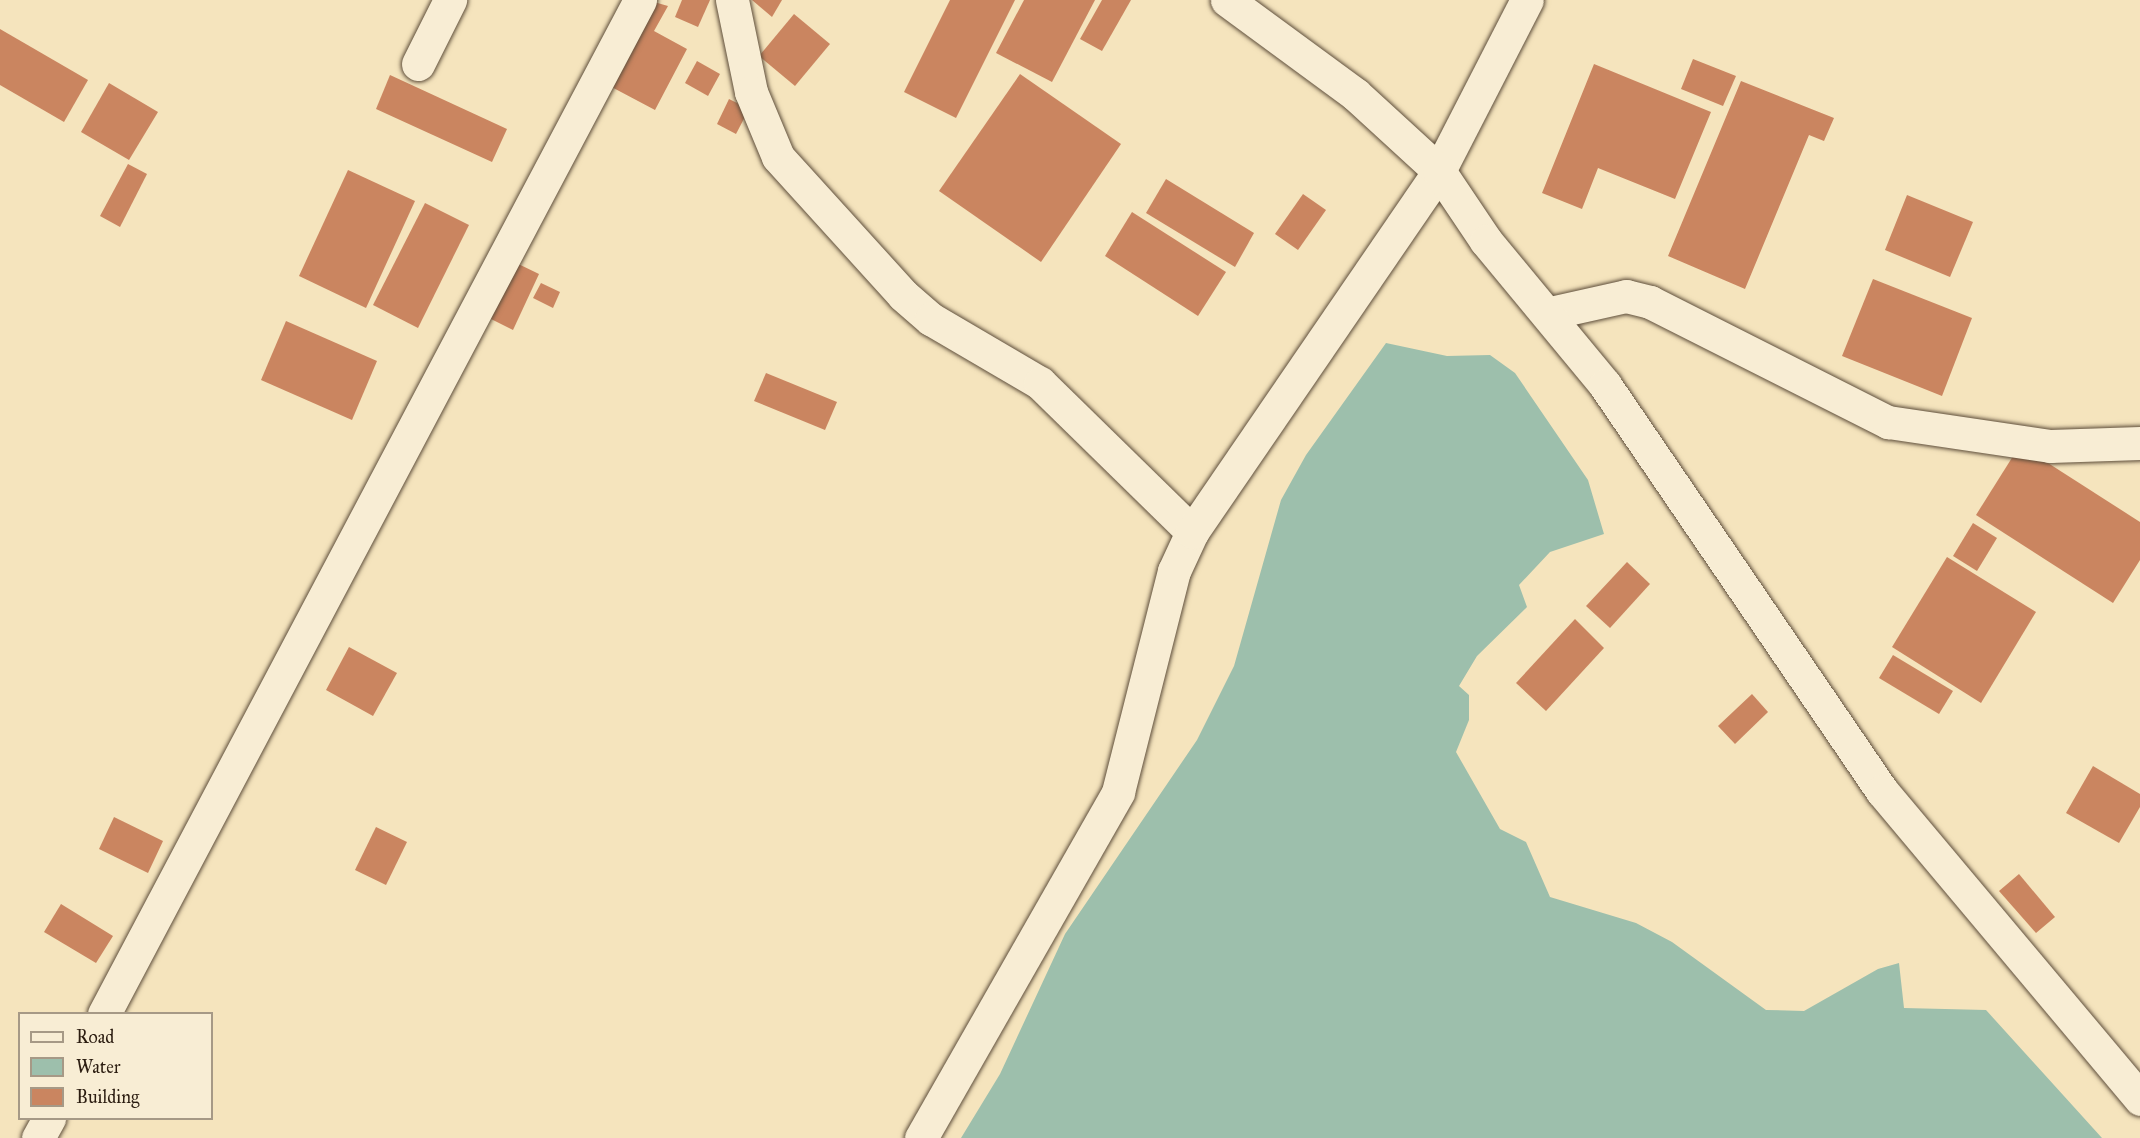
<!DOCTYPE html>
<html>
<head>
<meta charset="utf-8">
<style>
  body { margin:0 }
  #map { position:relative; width:2140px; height:1138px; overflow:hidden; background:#f5e4bd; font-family:"IM FELL Great Primer",serif }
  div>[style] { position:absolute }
  .water>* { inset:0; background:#9dbfac }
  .building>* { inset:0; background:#ca8560 }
  .roads { filter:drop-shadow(0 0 2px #5e4e3b) drop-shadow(0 0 2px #5e4e3b) }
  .street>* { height:33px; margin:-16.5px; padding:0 16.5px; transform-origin:16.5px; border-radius:16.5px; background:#f8edd4 }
  .secondary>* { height:33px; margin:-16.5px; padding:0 16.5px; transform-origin:16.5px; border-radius:16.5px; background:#f8edd4 }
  span { translate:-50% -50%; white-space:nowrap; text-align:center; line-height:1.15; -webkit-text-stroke:4.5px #f8edd4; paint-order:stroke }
  .legend { position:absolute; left:18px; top:1012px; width:195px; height:108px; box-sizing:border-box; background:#f8edd4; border:2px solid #a69986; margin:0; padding:8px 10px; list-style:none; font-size:18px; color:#2b1c10 }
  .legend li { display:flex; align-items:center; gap:12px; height:30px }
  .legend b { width:30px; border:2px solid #a69986 }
</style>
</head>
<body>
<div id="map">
  <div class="water">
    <i style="clip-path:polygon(1386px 343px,1447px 356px,1490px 355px,1515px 373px,1588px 480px,1604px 534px,1550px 552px,1519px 585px,1527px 607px,1477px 656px,1459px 686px,1469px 695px,1469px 720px,1456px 752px,1500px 829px,1526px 842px,1550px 897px,1636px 923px,1672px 942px,1766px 1010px,1804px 1011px,1878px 969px,1899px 963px,1904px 1008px,1986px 1010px,2102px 1138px,961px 1138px,1000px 1074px,1065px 934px,1197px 740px,1234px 666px,1281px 500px,1306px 455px)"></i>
  </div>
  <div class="building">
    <i style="clip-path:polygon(647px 0,668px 6px,654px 31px,687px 49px,655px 110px,604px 83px)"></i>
    <i style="clip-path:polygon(682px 0,710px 0,698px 27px,675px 17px)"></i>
    <i style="clip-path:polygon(752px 0,782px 0,772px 17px)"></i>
    <i style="clip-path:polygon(950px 0,1015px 0,956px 118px,904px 92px)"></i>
    <i style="clip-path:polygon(1024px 0,1095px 0,1052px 82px,996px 53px)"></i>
    <i style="clip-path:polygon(1102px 0,1131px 0,1102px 51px,1080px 39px)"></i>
    <i style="clip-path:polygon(794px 14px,830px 44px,795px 86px,759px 56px)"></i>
    <i style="clip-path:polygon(0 29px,88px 80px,64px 122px,0 85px)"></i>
    <i style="clip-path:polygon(1693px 59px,1736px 76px,1723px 106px,1681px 89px)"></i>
    <i style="clip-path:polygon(697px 61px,720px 74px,708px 96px,685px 83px)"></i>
    <i style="clip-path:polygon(1594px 64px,1711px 112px,1675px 199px,1598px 168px,1582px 209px,1542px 193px)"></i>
    <i style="clip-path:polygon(1020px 74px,1121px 144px,1041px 262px,939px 191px)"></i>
    <i style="clip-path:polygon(390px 75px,507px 129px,492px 162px,376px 109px)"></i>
    <i style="clip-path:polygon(1741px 81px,1834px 118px,1824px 141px,1809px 135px,1745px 289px,1668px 256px)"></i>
    <i style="clip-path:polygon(109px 83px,158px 112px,129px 160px,81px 132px)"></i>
    <i style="clip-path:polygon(729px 99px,749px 109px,736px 134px,717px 124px)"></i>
    <i style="clip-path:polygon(128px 164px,147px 174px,120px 227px,100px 216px)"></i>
    <i style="clip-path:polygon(348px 170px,415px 201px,366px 308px,299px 276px)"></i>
    <i style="clip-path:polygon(1166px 179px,1254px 233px,1235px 267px,1146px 213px)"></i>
    <i style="clip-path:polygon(1303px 194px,1326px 210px,1298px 250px,1275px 234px)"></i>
    <i style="clip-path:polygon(1907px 195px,1973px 222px,1950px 277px,1885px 250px)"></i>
    <i style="clip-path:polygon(425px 203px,469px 225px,418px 328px,373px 305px)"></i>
    <i style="clip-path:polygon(1132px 212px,1226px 272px,1198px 316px,1105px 256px)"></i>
    <i style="clip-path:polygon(506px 258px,539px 274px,513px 330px,479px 313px)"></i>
    <i style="clip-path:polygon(1873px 279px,1972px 318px,1942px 396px,1842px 356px)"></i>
    <i style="clip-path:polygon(541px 283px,560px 292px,553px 308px,533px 298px)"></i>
    <i style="clip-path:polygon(286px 321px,377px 361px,352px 420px,261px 380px)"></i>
    <i style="clip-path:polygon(766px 373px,837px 402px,825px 430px,754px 401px)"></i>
    <i style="clip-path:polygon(2020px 445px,2140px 522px,2140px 560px,2113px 603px,1976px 515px)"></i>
    <i style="clip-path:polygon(1973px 523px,1997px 538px,1977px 571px,1953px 556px)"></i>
    <i style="clip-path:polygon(1947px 557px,2036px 612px,1981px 703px,1892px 647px)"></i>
    <i style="clip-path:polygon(1627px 562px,1650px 584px,1610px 628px,1586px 606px)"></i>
    <i style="clip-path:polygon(1575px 619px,1604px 648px,1546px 711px,1516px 683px)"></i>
    <i style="clip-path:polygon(349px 647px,397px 673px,373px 716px,326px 690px)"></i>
    <i style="clip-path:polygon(1893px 655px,1953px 691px,1939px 714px,1879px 678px)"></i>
    <i style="clip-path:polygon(1752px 694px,1768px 712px,1735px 744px,1718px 726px)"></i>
    <i style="clip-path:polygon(2093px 766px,2140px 794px,2140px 807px,2119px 843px,2066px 813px)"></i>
    <i style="clip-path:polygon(114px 817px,163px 841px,148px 873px,99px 849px)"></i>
    <i style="clip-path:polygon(376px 827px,407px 842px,386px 885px,355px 870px)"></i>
    <i style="clip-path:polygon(2019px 874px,2055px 917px,2036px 933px,1999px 891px)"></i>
    <i style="clip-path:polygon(61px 904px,113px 936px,96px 963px,44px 932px)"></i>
  </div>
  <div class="roads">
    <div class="street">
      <i style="left:732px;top:0;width:94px;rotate:78.3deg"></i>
      <i style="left:751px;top:92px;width:70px;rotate:67.4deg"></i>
      <i style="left:778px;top:157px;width:186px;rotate:47.8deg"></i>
      <i style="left:903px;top:295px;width:37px;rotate:41deg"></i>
      <i style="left:931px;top:319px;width:126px;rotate:30.4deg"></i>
      <i style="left:1040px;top:383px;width:213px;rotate:44.4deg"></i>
      <i style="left:418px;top:64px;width:72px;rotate:-63.4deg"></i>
      <i style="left:1550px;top:313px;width:78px;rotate:-12.6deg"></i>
      <i style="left:1626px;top:296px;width:25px;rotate:14deg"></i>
      <i style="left:1650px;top:302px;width:267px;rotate:26.8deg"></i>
      <i style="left:1888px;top:422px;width:164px;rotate:8.4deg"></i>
      <i style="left:2050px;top:446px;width:90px;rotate:-1.9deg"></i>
      <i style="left:104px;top:1014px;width:1147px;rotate:-62.14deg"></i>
      <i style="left:38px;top:1138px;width:23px;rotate:-61deg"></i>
      <i style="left:921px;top:1138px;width:398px;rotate:-60.3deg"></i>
      <i style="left:1118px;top:792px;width:228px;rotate:-75.8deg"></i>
      <i style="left:1174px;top:571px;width:43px;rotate:-65.2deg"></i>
      <i style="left:1192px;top:532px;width:437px;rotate:-55.6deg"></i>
      <i style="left:1439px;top:171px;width:192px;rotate:-62.8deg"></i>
    </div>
    <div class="secondary">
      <i style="left:1227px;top:0;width:159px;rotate:36.3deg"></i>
      <i style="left:1355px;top:94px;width:114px;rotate:42.5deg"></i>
      <i style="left:1439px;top:171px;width:84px;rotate:56.1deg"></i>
      <i style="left:1486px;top:241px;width:187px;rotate:50.4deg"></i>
      <i style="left:1605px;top:385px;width:491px;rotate:55.7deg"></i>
      <i style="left:1882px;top:791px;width:402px;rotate:50deg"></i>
    </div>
  </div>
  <ul class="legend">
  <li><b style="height:8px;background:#f8edd4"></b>Road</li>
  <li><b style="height:16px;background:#9dbfac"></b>Water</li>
  <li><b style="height:16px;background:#ca8560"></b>Building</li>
  </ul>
</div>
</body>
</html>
